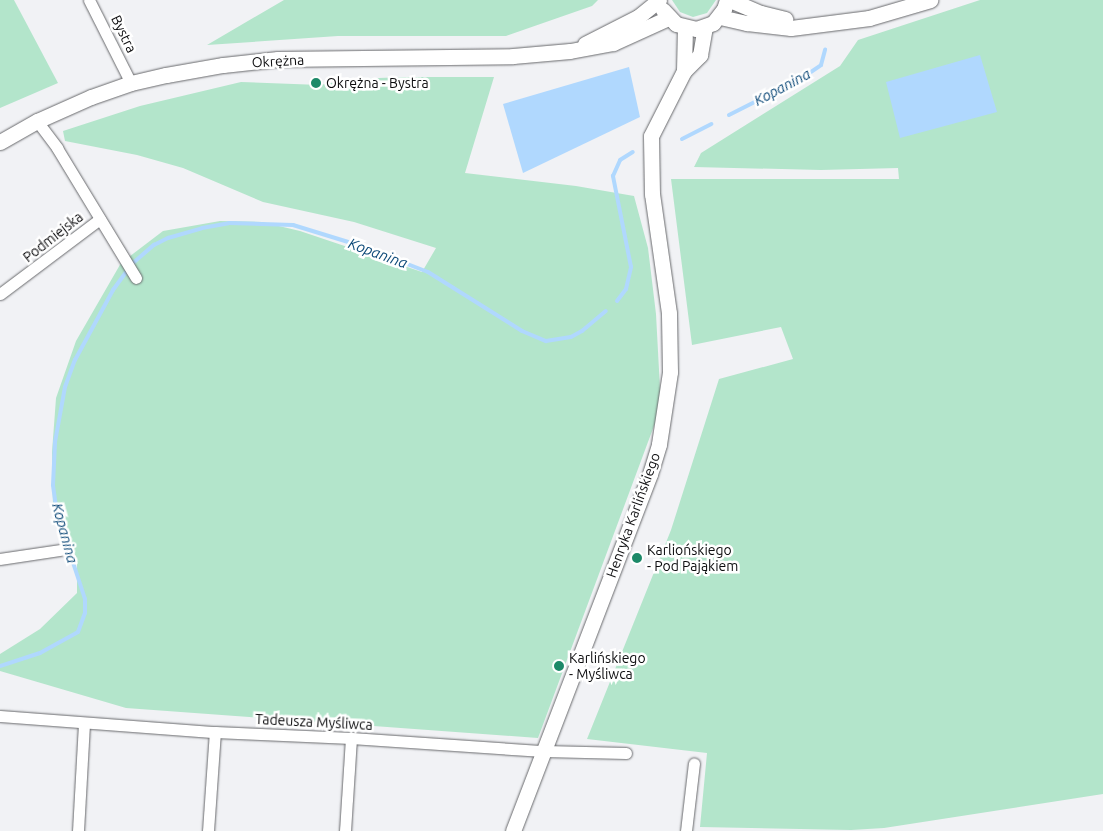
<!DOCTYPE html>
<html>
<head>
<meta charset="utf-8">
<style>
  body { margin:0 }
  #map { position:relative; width:1103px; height:831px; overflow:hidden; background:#f1f2f5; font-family:Ubuntu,sans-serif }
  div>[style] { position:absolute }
  .green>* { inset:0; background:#b3e5cb }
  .water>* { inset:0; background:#b0d8fe }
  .stream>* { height:4px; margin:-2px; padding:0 2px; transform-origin:2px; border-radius:2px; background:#b0d8fe }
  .roads { filter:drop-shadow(0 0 1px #68696c) drop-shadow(0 0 1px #68696c) }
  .street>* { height:11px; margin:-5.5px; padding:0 5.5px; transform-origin:5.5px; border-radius:5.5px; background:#fff }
  .secondary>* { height:15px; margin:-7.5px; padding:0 7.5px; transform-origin:7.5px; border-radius:7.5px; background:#fff }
  .dots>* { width:14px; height:14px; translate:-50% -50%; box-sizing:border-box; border:2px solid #fff; border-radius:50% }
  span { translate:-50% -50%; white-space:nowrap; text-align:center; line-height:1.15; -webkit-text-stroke:5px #fff; paint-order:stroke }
  .street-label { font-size:14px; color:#0c0c0e }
  .poi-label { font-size:14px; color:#0c0c0e }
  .left { translate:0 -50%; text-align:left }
  .water-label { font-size:15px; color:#0e4a79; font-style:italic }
</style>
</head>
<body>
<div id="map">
  <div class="green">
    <i style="clip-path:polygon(0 0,14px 0,58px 83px,0 108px)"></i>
    <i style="clip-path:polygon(284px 0,598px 0,592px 6px,506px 36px,338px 36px,207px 45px)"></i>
    <i style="clip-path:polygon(672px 0,716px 0,707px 13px,693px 17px,680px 12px)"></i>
    <i style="clip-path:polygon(980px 0,1103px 0,1103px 794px,884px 828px,851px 830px,700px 827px,707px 753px,587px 739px,671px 530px,719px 379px,793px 359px,781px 327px,692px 345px,671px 179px,899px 179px,898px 168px,821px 170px,694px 167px,701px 153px,840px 66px,858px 40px)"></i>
    <i style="clip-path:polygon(405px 77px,494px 77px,465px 173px,576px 186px,634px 196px,648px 248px,656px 314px,661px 407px,538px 738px,126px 708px,0 671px,0 654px,40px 629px,77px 593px,77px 559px,53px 507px,52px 452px,56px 398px,76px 341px,121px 263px,163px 231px,220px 221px,262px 222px,300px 231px,422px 272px,436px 248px,354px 222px,263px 202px,183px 168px,137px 155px,65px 141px,63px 131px,140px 106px,241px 82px,320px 85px,353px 79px)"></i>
  </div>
  <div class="water">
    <i style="clip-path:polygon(980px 55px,997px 112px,900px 138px,886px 82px)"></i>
    <i style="clip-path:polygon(629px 67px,640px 117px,523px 173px,503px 104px)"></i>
  </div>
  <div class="stream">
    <i style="left:729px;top:115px;width:82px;rotate:-26.9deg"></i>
    <i style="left:802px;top:78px;width:23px;rotate:-34deg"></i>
    <i style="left:821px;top:65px;width:16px;rotate:-75deg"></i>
    <i style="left:682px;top:139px;width:33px;rotate:-27deg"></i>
    <i style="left:133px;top:263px;width:28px;rotate:-41deg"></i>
    <i style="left:154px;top:245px;width:16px;rotate:-27deg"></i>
    <i style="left:168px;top:238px;width:35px;rotate:-16deg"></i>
    <i style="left:202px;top:228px;width:27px;rotate:-10deg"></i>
    <i style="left:229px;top:223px;width:64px;rotate:1.8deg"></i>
    <i style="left:293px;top:225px;width:68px;rotate:17.1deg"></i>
    <i style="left:358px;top:245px;width:75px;rotate:21.1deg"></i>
    <i style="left:428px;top:272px;width:111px;rotate:32.1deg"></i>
    <i style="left:522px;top:331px;width:26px;rotate:23deg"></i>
    <i style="left:546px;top:341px;width:25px;rotate:-9deg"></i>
    <i style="left:571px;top:337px;width:13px;rotate:-29deg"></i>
    <i style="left:582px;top:331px;width:31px;rotate:-40deg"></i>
    <i style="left:617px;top:301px;width:15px;rotate:-53deg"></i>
    <i style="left:626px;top:289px;width:23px;rotate:-77deg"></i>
    <i style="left:631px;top:267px;width:93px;rotate:-101.2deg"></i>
    <i style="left:613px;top:176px;width:17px;rotate:-66deg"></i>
    <i style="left:620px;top:160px;width:15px;rotate:-32deg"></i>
    <i style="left:0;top:666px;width:42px;rotate:-18deg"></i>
    <i style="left:40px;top:653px;width:43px;rotate:-28.9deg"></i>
    <i style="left:78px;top:632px;width:20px;rotate:-70deg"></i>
    <i style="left:85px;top:613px;width:14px;rotate:-90deg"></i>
    <i style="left:85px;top:599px;width:89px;rotate:-108.2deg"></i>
    <i style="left:57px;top:514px;width:29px;rotate:-98deg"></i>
    <i style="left:53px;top:485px;width:43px;rotate:-87.3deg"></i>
    <i style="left:55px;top:442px;width:56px;rotate:-79.7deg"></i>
    <i style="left:65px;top:387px;width:29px;rotate:-70deg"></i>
    <i style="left:75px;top:360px;width:80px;rotate:-61.5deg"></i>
    <i style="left:113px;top:290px;width:22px;rotate:-54deg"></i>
  </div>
  <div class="roads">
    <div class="street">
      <i style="left:89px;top:0;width:93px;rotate:63.2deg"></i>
      <i style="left:37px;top:121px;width:34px;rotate:53deg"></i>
      <i style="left:57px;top:148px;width:152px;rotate:58.7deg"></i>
      <i style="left:0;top:294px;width:125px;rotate:-36.9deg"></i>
      <i style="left:0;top:559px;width:61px;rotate:-8.5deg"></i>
      <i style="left:0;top:716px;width:216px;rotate:4.3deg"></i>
      <i style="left:215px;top:732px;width:136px;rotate:2.5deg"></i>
      <i style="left:351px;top:738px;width:193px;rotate:3.9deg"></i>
      <i style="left:544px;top:751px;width:82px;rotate:1.4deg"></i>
      <i style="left:78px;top:831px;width:108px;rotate:-86.8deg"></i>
      <i style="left:208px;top:831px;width:99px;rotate:-86deg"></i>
      <i style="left:345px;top:831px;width:93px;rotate:-86.3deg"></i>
      <i style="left:686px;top:831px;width:68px;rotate:-83.3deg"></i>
    </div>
    <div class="secondary">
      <i style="left:730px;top:0;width:34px;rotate:23deg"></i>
      <i style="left:761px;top:13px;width:25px;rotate:14deg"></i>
      <i style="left:663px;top:10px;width:19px;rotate:47deg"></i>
      <i style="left:676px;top:24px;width:21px;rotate:14deg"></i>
      <i style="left:696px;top:29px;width:18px;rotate:-19deg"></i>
      <i style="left:713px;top:23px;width:18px;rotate:-52deg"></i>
      <i style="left:724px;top:9px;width:9px;rotate:-72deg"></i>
      <i style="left:720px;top:17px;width:28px;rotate:13deg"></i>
      <i style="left:747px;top:23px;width:44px;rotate:6.5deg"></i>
      <i style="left:791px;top:28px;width:79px;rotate:-7.3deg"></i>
      <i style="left:869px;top:18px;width:64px;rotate:-16.4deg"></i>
      <i style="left:585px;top:44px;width:59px;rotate:-27deg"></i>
      <i style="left:638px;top:17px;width:27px;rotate:-39deg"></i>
      <i style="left:684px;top:71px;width:43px;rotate:-88.7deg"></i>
      <i style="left:0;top:142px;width:43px;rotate:-29.6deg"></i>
      <i style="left:37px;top:121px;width:59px;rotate:-24deg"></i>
      <i style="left:91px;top:97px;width:42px;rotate:-19.3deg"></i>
      <i style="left:131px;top:83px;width:36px;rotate:-13deg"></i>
      <i style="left:166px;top:75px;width:58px;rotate:-10deg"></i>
      <i style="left:223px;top:65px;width:55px;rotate:-6.2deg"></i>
      <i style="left:278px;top:59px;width:235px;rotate:-0.7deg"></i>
      <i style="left:513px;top:56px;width:57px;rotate:-5deg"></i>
      <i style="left:570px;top:51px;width:44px;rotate:-10.5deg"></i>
      <i style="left:613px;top:43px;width:60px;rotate:-24.4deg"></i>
      <i style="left:513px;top:831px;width:382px;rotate:-69deg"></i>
      <i style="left:650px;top:474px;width:31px;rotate:-73deg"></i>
      <i style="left:659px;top:444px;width:73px;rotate:-81.3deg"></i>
      <i style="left:670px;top:372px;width:59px;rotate:-91deg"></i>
      <i style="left:669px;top:313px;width:120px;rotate:-98.1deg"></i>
      <i style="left:652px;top:194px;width:58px;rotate:-91deg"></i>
      <i style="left:651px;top:136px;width:73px;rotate:-63.1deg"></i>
      <i style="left:684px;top:71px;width:23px;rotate:-45deg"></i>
      <i style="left:700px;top:55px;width:28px;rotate:-80deg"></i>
    </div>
  </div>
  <div class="dots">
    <i style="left:316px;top:83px;background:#1c8968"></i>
    <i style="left:637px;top:558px;background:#1c8968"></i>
    <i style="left:559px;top:666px;background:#1c8968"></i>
  </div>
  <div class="street-label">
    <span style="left:124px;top:34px;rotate:64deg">Bystra</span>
    <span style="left:278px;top:61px;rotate:-3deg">Okrężna</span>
    <span style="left:53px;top:237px;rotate:-38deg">Podmiejska</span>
    <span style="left:633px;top:515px;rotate:-70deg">Henryka Karlińskiego</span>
    <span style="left:314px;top:722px;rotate:3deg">Tadeusza Myśliwca</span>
  </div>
  <div class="poi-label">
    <span class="left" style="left:326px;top:83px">Okrężna - Bystra</span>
    <span class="left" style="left:647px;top:558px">Karliońskiego<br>- Pod Pająkiem</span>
    <span class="left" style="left:569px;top:666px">Karlińskiego<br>- Myśliwca</span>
  </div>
  <div class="water-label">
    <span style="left:782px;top:87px;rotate:-28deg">Kopanina</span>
    <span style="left:378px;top:253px;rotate:20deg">Kopanina</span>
    <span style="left:65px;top:533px;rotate:75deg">Kopanina</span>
  </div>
</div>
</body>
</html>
